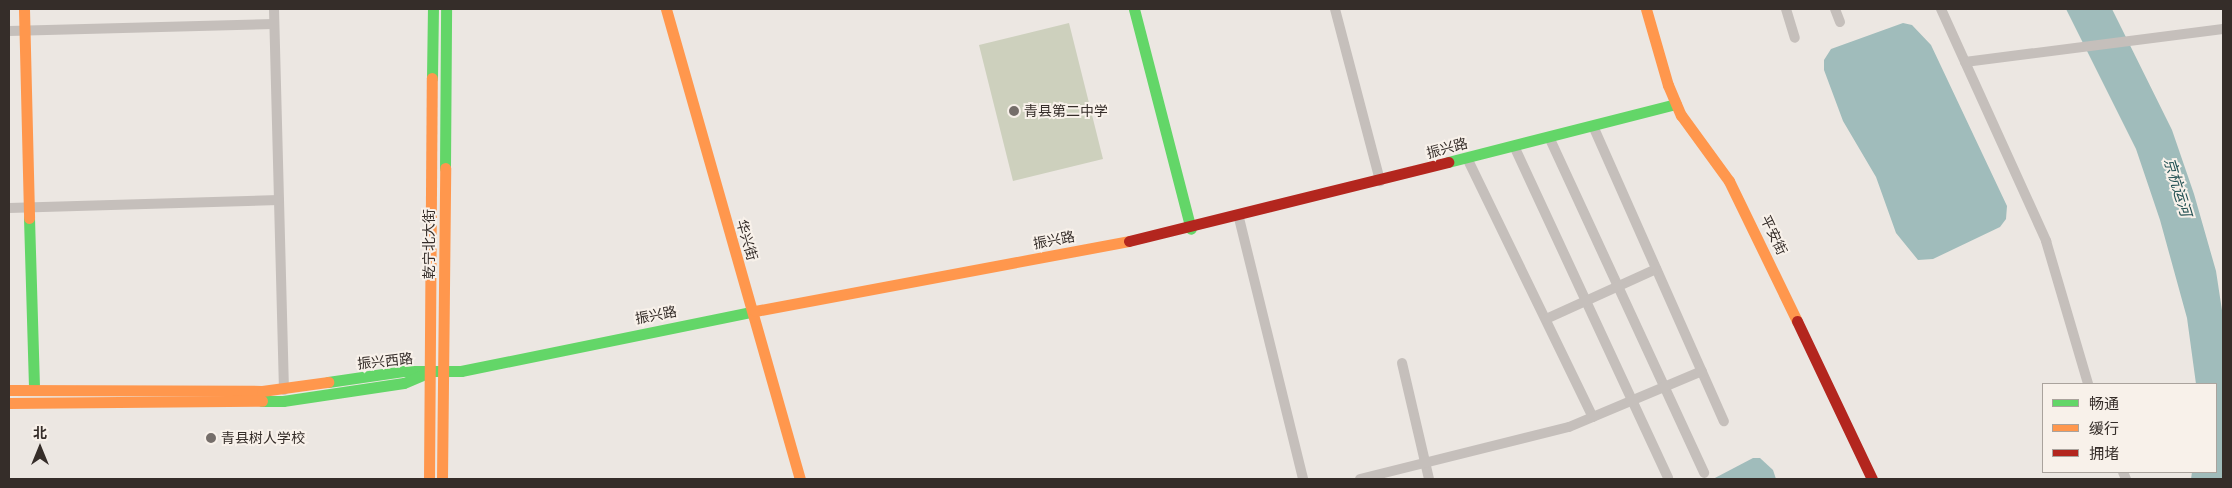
<!DOCTYPE html>
<html>
<head>
<meta charset="utf-8">
<style>
  body { margin:0 }
  #map { position:relative; width:2232px; height:488px; overflow:hidden; background:#ece7e2; font-family:"PT Sans","Noto Sans SC",sans-serif }
  div>[style] { position:absolute }
  .green>* { inset:0; background:#cdd0bd }
  .water>* { inset:0; background:#a0bcbb }
  .street>* { height:10px; margin:-5px; padding:0 5px; transform-origin:5px; border-radius:5px; background:#c5bfbb }
  .fast>* { height:11px; margin:-5.5px; padding:0 5.5px; transform-origin:5.5px; border-radius:5.5px; background:#63d668 }
  .slow>* { height:11px; margin:-5.5px; padding:0 5.5px; transform-origin:5.5px; border-radius:5.5px; background:#ff974d }
  .jam>* { height:11px; margin:-5.5px; padding:0 5.5px; transform-origin:5.5px; border-radius:5.5px; background:#b3261e }
  .dots>* { width:14px; height:14px; translate:-50% -50%; box-sizing:border-box; border:2px solid #f8f1ea; border-radius:50% }
  span { translate:-50% -50%; white-space:nowrap; text-align:center; line-height:1.15; -webkit-text-stroke:4px #f8f1ea; paint-order:stroke }
  .poi-label { font-size:14px; color:#352d29 }
  .left { translate:0 -50%; text-align:left }
  .street-label { font-size:14px; color:#352d29 }
  .water-label { font-size:15px; color:#235153; font-style:italic }
  .frame { position:absolute; inset:0; border:10px solid #352d29; pointer-events:none }
  .legend { position:absolute; left:2042px; top:383px; width:175px; height:90px; box-sizing:border-box; background:#f8f1ea; border:1px solid #aaa39d; margin:0; padding:6px 9px; list-style:none; font-size:15px; color:#352d29 }
  .legend li { display:flex; align-items:center; gap:10px; height:25px }
  .legend b { width:25px; border:1px solid #aaa39d }
  .north { position:absolute; left:15px; top:423px; width:50px; height:50px; -webkit-text-stroke:4px #f8f1ea; paint-order:stroke; rotate:0deg; font-size:14px; font-weight:700; line-height:20px; text-align:center; color:#352d29 }
  .north::after { content:''; display:block; margin:auto; width:18px; height:22px; background:#352d29; clip-path:polygon(50% 0,100% 100%,50% 72%,0 100%) }
</style>
</head>
<body>
<div id="map">
  <div class="green">
    <i style="clip-path:polygon(1069px 23px,1103px 159px,1013px 181px,979px 45px)"></i>
  </div>
  <div class="water">
    <i style="clip-path:polygon(2066px 9px,2112px 9px,2172px 130px,2194px 194px,2216px 271px,2223px 317px,2223px 479px,2191px 479px,2192px 472px,2216px 472px,2216px 384px,2196px 384px,2187px 318px,2160px 220px,2136px 149px)"></i>
    <i style="clip-path:polygon(1903px 23px,1912px 25px,1931px 45px,2007px 206px,2006px 219px,2000px 227px,1933px 259px,1918px 260px,1896px 233px,1876px 177px,1843px 121px,1824px 70px,1824px 60px,1831px 49px)"></i>
    <i style="clip-path:polygon(1753px 458px,1760px 458px,1773px 470px,1776px 479px,1713px 479px)"></i>
  </div>
  <div class="street">
    <i style="left:274px;top:9px;width:381px;rotate:88.5deg"></i>
    <i style="left:1335px;top:9px;width:178px;rotate:75.3deg"></i>
    <i style="left:1786px;top:9px;width:30px;rotate:73deg"></i>
    <i style="left:1835px;top:9px;width:14px;rotate:69deg"></i>
    <i style="left:1941px;top:9px;width:255px;rotate:65.6deg"></i>
    <i style="left:2046px;top:241px;width:149px;rotate:73.6deg"></i>
    <i style="left:9px;top:31px;width:265px;rotate:-1.5deg"></i>
    <i style="left:1965px;top:62px;width:260px;rotate:-7.3deg"></i>
    <i style="left:1593px;top:126px;width:323px;rotate:66.1deg"></i>
    <i style="left:1549px;top:137px;width:370px;rotate:65.2deg"></i>
    <i style="left:1514px;top:146px;width:366px;rotate:65.1deg"></i>
    <i style="left:1467px;top:158px;width:288px;rotate:64.1deg"></i>
    <i style="left:9px;top:208px;width:270px;rotate:-1.7deg"></i>
    <i style="left:1239px;top:218px;width:269px;rotate:76.2deg"></i>
    <i style="left:1546px;top:319px;width:121px;rotate:-24.4deg"></i>
    <i style="left:1402px;top:363px;width:119px;rotate:76.9deg"></i>
    <i style="left:2123px;top:472px;width:8px;rotate:67deg"></i>
    <i style="left:1360px;top:479px;width:215px;rotate:-14deg"></i>
    <i style="left:1569px;top:427px;width:144px;rotate:-22.8deg"></i>
  </div>
  <div class="fast">
    <i style="left:1134px;top:9px;width:227px;rotate:75.5deg"></i>
    <i style="left:432px;top:78px;width:69px;rotate:-89.2deg"></i>
    <i style="left:1448px;top:162px;width:235px;rotate:-14.3deg"></i>
    <i style="left:445px;top:168px;width:159px;rotate:-89.6deg"></i>
    <i style="left:29px;top:218px;width:172px;rotate:88.3deg"></i>
    <i style="left:328px;top:382px;width:76px;rotate:-8.3deg"></i>
    <i style="left:403px;top:371px;width:58px"></i>
    <i style="left:461px;top:371px;width:300px;rotate:-11.5deg"></i>
    <i style="left:262px;top:401px;width:21px"></i>
    <i style="left:283px;top:401px;width:122px;rotate:-8.5deg"></i>
    <i style="left:404px;top:383px;width:23px;rotate:-23deg"></i>
  </div>
  <div class="slow">
    <i style="left:24px;top:9px;width:209px;rotate:88.6deg"></i>
    <i style="left:666px;top:9px;width:489px;rotate:74.1deg"></i>
    <i style="left:1646px;top:9px;width:79px;rotate:73.9deg"></i>
    <i style="left:1668px;top:85px;width:33px;rotate:67deg"></i>
    <i style="left:1681px;top:115px;width:82px;rotate:54deg"></i>
    <i style="left:1729px;top:181px;width:156px;rotate:64.1deg"></i>
    <i style="left:755px;top:311px;width:380px;rotate:-10.6deg"></i>
    <i style="left:9px;top:390px;width:253px;rotate:0.2deg"></i>
    <i style="left:262px;top:391px;width:67px;rotate:-7.8deg"></i>
    <i style="left:9px;top:403px;width:253px;rotate:-0.5deg"></i>
    <i style="left:429px;top:479px;width:401px;rotate:-89.6deg"></i>
    <i style="left:442px;top:479px;width:311px;rotate:-89.4deg"></i>
  </div>
  <div class="jam">
    <i style="left:1129px;top:241px;width:329px;rotate:-13.9deg"></i>
    <i style="left:1797px;top:321px;width:175px;rotate:64.6deg"></i>
  </div>
  <div class="dots">
    <i style="left:1014px;top:111px;background:#756e6a"></i>
    <i style="left:211px;top:438px;background:#756e6a"></i>
  </div>
  <div class="poi-label">
    <span class="left" style="left:1024px;top:111px">青县第二中学</span>
    <span class="left" style="left:221px;top:438px">青县树人学校</span>
  </div>
  <div class="street-label">
    <span style="left:1447px;top:148px;rotate:-15deg">振兴路</span>
    <span style="left:1774px;top:235px;rotate:64deg">平安街</span>
    <span style="left:747px;top:240px;rotate:74deg">华兴街</span>
    <span style="left:1054px;top:240px;rotate:-11deg">振兴路</span>
    <span style="left:429px;top:244px;rotate:-90deg">乾宁北大街</span>
    <span style="left:656px;top:315px;rotate:-11deg">振兴路</span>
    <span style="left:385px;top:361px;rotate:-6deg">振兴西路</span>
  </div>
  <div class="water-label">
    <span style="left:2178px;top:187px;rotate:73deg">京杭运河</span>
  </div>
  <div class="frame"></div>
  <ul class="legend">
  <li><b style="height:6px;background:#63d668"></b>畅通</li>
  <li><b style="height:6px;background:#ff974d"></b>缓行</li>
  <li><b style="height:6px;background:#b3261e"></b>拥堵</li>
  </ul>
  <div class="north">北</div>
</div>
</body>
</html>
